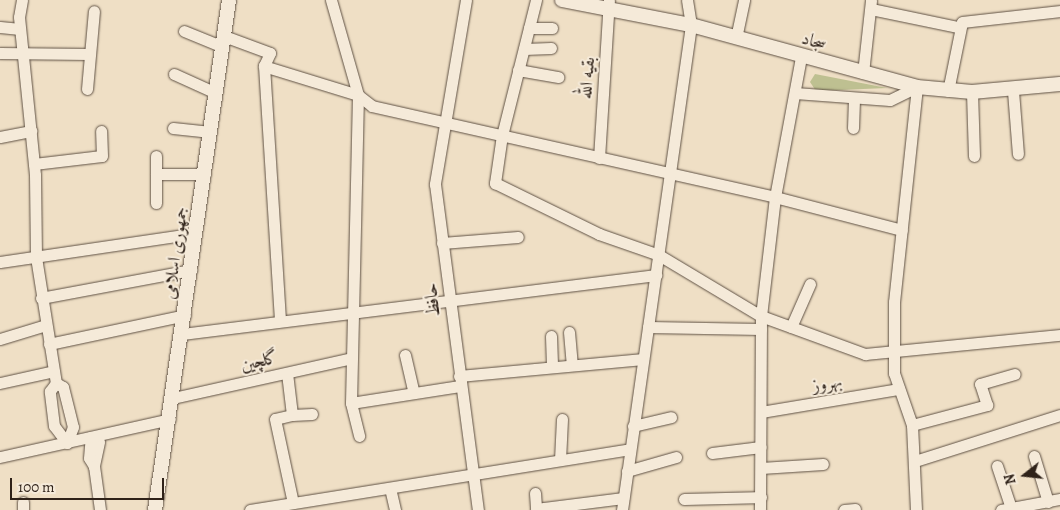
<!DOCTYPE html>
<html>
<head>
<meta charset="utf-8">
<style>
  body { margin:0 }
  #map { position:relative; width:1060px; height:510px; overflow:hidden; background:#efdfc5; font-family:Alegreya,Amiri,serif }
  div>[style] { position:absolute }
  .green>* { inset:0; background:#bec091 }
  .roads { filter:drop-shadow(0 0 1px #5f5144) drop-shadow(0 0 1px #5f5144) }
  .minor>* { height:11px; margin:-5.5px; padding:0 5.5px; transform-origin:5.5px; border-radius:5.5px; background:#f5ead9 }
  .tertiary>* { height:14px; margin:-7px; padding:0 7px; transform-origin:7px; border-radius:7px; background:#f5ead9 }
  span { translate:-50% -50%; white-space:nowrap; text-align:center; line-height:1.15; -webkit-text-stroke:4px #f5ead9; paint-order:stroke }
  .street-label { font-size:18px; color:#2f2219 }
  .north { position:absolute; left:1000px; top:450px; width:50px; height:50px; -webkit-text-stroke:4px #f5ead9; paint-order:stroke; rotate:254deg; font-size:14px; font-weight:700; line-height:20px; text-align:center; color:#2f2219 }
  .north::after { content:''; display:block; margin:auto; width:18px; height:22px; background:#2f2219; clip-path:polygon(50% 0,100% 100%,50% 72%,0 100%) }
  .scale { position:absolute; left:10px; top:478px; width:154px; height:22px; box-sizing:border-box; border:2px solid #2f2219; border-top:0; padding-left:6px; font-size:15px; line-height:18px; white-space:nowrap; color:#2f2219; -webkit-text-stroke:4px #f5ead9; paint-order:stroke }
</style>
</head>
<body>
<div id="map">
  <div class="green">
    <i style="clip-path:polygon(815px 74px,887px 88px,816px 91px,810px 82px)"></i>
  </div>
  <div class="roads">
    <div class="minor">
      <i style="left:22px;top:0;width:17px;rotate:100deg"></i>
      <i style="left:19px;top:17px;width:159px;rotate:84.2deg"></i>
      <i style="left:35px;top:175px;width:82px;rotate:89.3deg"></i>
      <i style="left:36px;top:257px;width:128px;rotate:81deg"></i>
      <i style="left:331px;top:0;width:99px;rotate:74.1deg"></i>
      <i style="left:358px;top:95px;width:18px;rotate:38deg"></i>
      <i style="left:372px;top:106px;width:413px;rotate:12.7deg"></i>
      <i style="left:775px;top:197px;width:120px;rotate:96.7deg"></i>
      <i style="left:761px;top:316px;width:194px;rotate:90.3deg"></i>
      <i style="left:466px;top:0;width:187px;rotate:99.6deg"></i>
      <i style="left:435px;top:184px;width:329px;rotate:82.5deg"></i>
      <i style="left:536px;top:0;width:139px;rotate:104.1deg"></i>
      <i style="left:502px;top:135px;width:49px;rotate:98.3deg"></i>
      <i style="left:495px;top:183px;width:116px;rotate:26.1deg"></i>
      <i style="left:599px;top:234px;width:64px;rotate:19.3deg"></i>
      <i style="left:659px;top:255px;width:119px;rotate:30.9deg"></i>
      <i style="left:761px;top:316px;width:111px;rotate:20.1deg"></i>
      <i style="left:865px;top:354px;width:196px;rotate:-5.6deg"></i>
      <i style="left:871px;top:9px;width:89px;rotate:11.7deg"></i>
      <i style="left:0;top:27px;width:20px;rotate:6deg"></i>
      <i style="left:529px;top:28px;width:23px"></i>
      <i style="left:184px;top:31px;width:42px;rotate:22.3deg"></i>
      <i style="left:224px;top:36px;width:49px;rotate:20.3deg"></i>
      <i style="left:270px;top:53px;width:14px;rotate:115deg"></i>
      <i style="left:736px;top:38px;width:39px;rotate:-78deg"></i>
      <i style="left:524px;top:49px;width:27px;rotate:-2deg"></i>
      <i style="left:0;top:53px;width:89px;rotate:0.6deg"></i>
      <i style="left:801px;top:57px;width:142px;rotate:100.5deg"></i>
      <i style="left:775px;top:197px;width:131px;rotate:14.6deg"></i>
      <i style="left:518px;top:70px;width:41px;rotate:9.9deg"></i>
      <i style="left:863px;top:73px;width:73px;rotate:-83.7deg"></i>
      <i style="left:174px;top:74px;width:46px;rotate:24.3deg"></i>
      <i style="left:87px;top:89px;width:78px;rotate:-84.9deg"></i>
      <i style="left:948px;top:91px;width:70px;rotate:-78.5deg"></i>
      <i style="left:962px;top:22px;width:99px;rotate:-6.4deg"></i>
      <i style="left:1013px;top:91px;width:63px;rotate:85.5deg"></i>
      <i style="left:972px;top:92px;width:64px;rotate:88.2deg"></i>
      <i style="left:795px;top:93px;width:95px;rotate:4.2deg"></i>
      <i style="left:890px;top:100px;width:30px;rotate:-26deg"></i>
      <i style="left:173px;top:128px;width:38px;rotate:6deg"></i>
      <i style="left:853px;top:128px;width:30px;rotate:-88deg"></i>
      <i style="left:0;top:137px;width:32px;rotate:-11deg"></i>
      <i style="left:599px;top:158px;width:158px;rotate:-86.4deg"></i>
      <i style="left:34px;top:164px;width:68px;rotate:-6.7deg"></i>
      <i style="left:102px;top:156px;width:25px;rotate:-92deg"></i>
      <i style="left:156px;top:174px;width:49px"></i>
      <i style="left:156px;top:203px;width:47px;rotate:-90deg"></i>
      <i style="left:442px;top:243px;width:76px;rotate:-4.5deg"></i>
      <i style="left:0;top:262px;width:198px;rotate:-8.4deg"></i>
      <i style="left:41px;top:298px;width:153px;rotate:-10.6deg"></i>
      <i style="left:280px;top:320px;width:255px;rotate:-93.6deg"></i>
      <i style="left:264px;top:66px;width:98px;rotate:17.1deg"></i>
      <i style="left:358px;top:95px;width:308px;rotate:91.3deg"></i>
      <i style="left:351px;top:403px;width:34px;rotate:76deg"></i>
      <i style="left:648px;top:327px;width:113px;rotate:1deg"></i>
      <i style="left:791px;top:327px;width:47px;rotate:-66.2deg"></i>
      <i style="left:569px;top:332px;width:33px;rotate:85deg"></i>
      <i style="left:182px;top:334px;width:478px;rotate:-7.1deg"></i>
      <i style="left:551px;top:336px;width:31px;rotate:88deg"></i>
      <i style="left:0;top:339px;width:48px;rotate:-16.9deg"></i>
      <i style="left:49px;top:344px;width:139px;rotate:-12deg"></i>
      <i style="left:405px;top:355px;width:39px;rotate:77deg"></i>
      <i style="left:287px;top:373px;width:42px;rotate:83.2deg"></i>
      <i style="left:292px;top:415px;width:17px;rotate:167deg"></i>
      <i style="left:275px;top:419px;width:86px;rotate:77.9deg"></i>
      <i style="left:459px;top:376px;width:185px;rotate:-5.3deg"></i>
      <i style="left:0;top:383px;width:55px;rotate:-12.5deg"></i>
      <i style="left:56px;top:383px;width:8px;rotate:30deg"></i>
      <i style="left:63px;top:387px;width:41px;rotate:76deg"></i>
      <i style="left:73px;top:427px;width:17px;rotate:111deg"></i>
      <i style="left:67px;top:443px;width:21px;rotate:-127deg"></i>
      <i style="left:54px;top:426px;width:35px;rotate:-97deg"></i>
      <i style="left:50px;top:391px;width:10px;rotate:-53deg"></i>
      <i style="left:173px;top:398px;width:183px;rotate:-12.6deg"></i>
      <i style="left:351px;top:403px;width:110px;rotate:-8.9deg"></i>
      <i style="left:761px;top:412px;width:140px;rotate:-9.5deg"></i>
      <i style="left:292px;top:415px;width:20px;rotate:-3deg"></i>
      <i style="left:912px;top:425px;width:78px;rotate:-14.9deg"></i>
      <i style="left:987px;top:405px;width:22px;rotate:-108deg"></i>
      <i style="left:980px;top:384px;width:36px;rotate:-16deg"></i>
      <i style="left:633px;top:426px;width:39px;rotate:-13deg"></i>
      <i style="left:91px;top:437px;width:9px;rotate:32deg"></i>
      <i style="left:99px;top:442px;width:25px;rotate:102deg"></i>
      <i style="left:94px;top:466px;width:9px;rotate:-122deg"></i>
      <i style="left:89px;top:458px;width:21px;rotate:-85deg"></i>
      <i style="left:712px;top:453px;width:49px;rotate:-7deg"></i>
      <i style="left:1034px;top:456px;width:48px;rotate:73.1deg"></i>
      <i style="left:0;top:457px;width:174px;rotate:-12.6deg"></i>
      <i style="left:560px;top:460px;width:41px;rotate:-87.2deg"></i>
      <i style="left:915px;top:461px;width:152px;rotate:-17.6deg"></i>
      <i style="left:94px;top:466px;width:44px;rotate:82.2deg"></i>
      <i style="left:997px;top:466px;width:44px;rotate:71.6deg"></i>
      <i style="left:761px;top:468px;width:62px;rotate:-3.7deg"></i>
      <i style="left:627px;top:471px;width:51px;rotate:-15.9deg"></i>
      <i style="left:390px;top:488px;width:23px;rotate:77deg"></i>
      <i style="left:535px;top:493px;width:16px;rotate:86deg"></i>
      <i style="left:536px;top:509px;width:88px;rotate:-7.2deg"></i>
      <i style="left:684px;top:499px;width:77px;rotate:-1.5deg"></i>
      <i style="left:23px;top:510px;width:8px;rotate:-90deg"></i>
      <i style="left:250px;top:510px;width:385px;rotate:-9.1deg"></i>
      <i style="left:622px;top:510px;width:490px;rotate:-81.9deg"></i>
      <i style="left:691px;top:25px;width:25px;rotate:-99deg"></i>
      <i style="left:844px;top:510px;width:11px;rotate:-5deg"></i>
      <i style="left:916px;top:510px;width:85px;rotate:-92.7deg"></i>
      <i style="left:912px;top:425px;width:55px;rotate:-109.1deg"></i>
      <i style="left:894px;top:373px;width:71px;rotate:-90deg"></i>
      <i style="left:894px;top:302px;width:216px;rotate:-83.9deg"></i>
      <i style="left:1001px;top:510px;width:60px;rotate:-10.6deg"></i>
    </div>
    <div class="tertiary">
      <i style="left:562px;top:0;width:131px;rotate:11deg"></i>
      <i style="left:691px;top:25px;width:234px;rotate:15.3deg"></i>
      <i style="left:917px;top:87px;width:55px;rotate:5.2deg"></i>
      <i style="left:972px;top:92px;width:88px;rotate:-5.2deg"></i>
      <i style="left:155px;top:510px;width:515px;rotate:-81.74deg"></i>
    </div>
  </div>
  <div class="street-label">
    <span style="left:814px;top:41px;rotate:16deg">سجاد</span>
    <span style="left:587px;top:78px;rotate:-86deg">بقیه الله</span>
    <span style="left:175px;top:253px;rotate:-82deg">جمهوری اسلامی</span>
    <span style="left:432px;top:300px;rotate:-97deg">حافظ</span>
    <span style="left:259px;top:361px;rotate:-13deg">گلچین</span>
    <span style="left:827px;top:383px;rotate:-10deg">بهروز</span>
  </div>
  <div class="north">N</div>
  <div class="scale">100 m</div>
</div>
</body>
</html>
